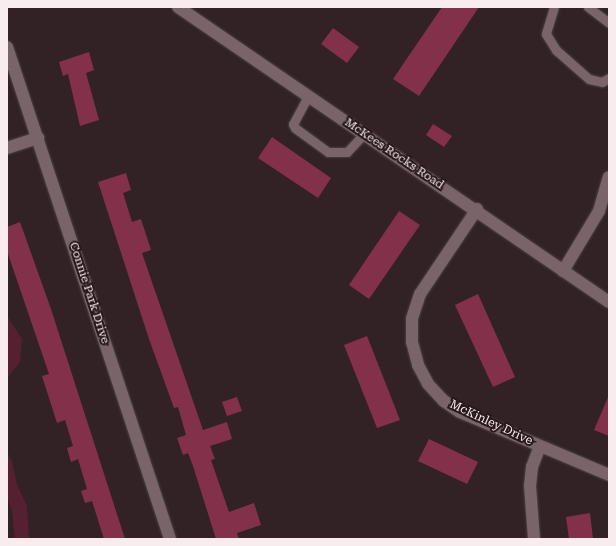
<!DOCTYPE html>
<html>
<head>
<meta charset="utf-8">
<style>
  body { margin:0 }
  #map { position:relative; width:616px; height:546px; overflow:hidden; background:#322226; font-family:"Roboto Serif",serif }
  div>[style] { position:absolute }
  .green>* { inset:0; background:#552132 }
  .building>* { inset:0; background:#83304b }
  .roads { filter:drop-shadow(0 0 1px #4f4145) drop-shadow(0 0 1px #4f4145) }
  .lane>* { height:9px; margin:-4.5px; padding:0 4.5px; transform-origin:4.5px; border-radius:4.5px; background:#786469 }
  .street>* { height:12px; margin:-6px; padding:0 6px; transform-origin:6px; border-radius:6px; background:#786469 }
  .secondary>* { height:12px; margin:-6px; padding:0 6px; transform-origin:6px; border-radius:6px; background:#786469 }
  span { translate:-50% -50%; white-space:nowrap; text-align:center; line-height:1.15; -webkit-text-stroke:4px #28181c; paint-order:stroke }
  .street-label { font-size:12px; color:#f8ecef }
  .frame { position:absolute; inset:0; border:8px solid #f8ecef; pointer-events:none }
</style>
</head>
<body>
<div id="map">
  <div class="green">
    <i style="clip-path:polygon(7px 316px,22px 339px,20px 362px,7px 378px)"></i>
    <i style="clip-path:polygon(7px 452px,12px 461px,17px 485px,27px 506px,29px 539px,15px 539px,12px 511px,7px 497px)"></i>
  </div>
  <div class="building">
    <i style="clip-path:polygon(442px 7px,479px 7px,419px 96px,393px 79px)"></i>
    <i style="clip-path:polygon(333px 28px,359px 47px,347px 63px,321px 44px)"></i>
    <i style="clip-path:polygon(89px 52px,94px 70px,86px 73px,99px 120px,80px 126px,68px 74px,63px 76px,59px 62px)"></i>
    <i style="clip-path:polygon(433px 124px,452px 136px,444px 147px,426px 135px)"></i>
    <i style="clip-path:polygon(272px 137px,331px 178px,318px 198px,258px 158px)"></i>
    <i style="clip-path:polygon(126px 173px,131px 190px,123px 193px,132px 222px,141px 219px,151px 250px,142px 253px,203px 430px,227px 422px,232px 439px,210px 446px,215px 459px,211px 460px,229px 512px,254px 503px,261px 525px,237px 533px,239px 539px,216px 539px,193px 466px,188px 453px,183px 455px,177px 438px,186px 435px,178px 407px,174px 408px,149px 339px,98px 182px)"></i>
    <i style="clip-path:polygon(399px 211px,420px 225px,369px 299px,349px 285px)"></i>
    <i style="clip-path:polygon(20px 222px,51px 309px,125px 539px,104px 539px,92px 501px,85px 503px,81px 491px,87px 489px,78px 459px,71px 462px,67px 448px,73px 446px,65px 420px,57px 423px,42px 376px,49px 374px,7px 251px,7px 227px)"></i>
    <i style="clip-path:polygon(478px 294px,515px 377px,493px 387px,455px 305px)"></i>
    <i style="clip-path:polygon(367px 336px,400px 420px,377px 428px,344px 345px)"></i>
    <i style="clip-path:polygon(609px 395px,609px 436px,594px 430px)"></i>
    <i style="clip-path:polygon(237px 397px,242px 411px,227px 416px,222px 402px)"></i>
    <i style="clip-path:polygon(429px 439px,478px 462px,467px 484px,418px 461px)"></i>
    <i style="clip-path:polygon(590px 513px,593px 539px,569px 539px,566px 517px)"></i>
  </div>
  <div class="roads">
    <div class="lane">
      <i style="left:554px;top:7px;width:28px;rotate:107deg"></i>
      <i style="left:546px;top:34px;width:19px;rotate:58deg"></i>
      <i style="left:556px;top:50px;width:44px;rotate:41.3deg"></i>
      <i style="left:589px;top:79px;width:13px;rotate:13deg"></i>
      <i style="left:602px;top:82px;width:8px;rotate:-30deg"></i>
      <i style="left:588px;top:7px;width:26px;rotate:37deg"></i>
      <i style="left:308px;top:96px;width:32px;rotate:118deg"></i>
      <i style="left:293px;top:124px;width:4px;rotate:63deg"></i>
      <i style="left:295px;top:128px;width:41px;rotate:36deg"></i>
      <i style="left:328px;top:152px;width:19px"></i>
      <i style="left:347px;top:152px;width:25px;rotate:-47deg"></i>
    </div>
    <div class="street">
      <i style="left:7px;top:47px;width:518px;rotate:71.67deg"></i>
      <i style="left:7px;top:148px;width:33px;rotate:-18deg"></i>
      <i style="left:477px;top:209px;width:102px;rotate:123.8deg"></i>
      <i style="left:420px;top:294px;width:26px;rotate:108deg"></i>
      <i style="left:412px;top:319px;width:23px;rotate:90deg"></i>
      <i style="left:412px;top:342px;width:24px;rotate:75deg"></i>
      <i style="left:418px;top:365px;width:21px;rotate:62deg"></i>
      <i style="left:428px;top:384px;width:23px;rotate:47deg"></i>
      <i style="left:444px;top:401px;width:19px;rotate:35deg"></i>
      <i style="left:460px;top:412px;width:162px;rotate:22.9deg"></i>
      <i style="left:563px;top:271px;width:70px;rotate:-59deg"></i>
      <i style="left:599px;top:211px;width:35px;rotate:-74deg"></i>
      <i style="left:534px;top:539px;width:53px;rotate:-94.3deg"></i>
      <i style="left:530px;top:486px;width:19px;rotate:-84deg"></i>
      <i style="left:532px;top:467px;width:22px;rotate:-69deg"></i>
    </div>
    <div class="secondary">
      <i style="left:178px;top:7px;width:522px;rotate:34.39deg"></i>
    </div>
  </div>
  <div class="street-label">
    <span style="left:394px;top:154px;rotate:34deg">McKees Rocks Road</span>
    <span style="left:89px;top:293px;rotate:72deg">Connie Park Drive</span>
    <span style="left:491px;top:423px;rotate:25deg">McKinley Drive</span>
  </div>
  <div class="frame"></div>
</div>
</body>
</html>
